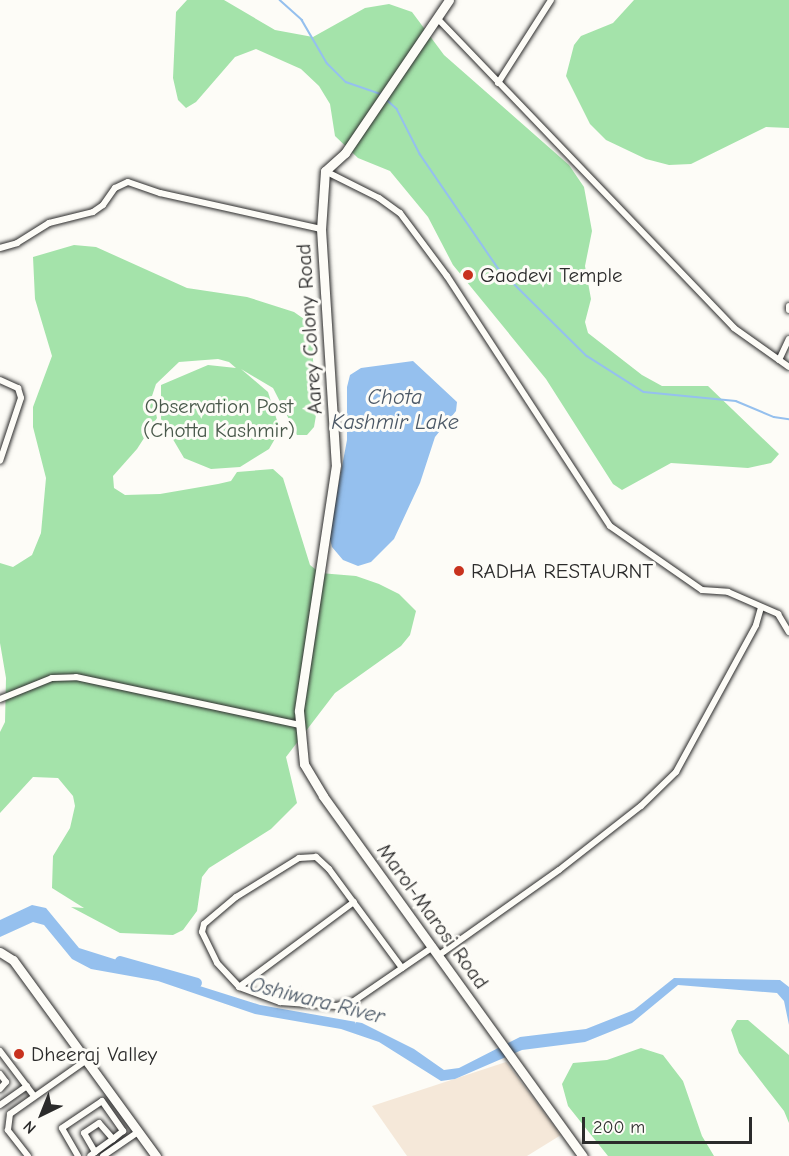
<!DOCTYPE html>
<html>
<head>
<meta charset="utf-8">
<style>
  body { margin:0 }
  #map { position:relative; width:789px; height:1156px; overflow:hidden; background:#fdfcf7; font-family:"Comic Neue",sans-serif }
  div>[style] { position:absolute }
  .built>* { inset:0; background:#f5e8d9 }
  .green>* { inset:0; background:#a4e3aa }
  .water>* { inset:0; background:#95c0ee }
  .stream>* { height:1.5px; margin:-0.75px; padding:0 0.75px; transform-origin:0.75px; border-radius:0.75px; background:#95c0ee }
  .river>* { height:10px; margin:-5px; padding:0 5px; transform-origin:5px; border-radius:5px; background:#95c0ee }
  .roads { filter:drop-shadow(0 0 2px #2b2b2b) drop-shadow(0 0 2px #2b2b2b) }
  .street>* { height:6px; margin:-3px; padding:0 3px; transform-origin:3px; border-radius:3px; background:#fdfcf7 }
  .secondary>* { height:9px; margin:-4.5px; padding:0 4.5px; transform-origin:4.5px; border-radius:4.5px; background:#fdfcf7 }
  .dots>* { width:16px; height:16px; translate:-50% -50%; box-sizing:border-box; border:3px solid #fdfcf7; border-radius:50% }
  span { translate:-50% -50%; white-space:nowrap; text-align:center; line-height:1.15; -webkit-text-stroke:6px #fdfcf7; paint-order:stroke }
  .poi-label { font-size:21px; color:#2b2b2b }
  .left { translate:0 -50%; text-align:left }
  .street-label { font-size:21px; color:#2b2b2b }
  .park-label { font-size:21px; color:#49594b }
  .water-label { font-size:22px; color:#4b5866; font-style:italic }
  .north { position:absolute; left:12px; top:1084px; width:60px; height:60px; -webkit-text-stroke:4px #fdfcf7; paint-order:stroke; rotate:223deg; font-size:16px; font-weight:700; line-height:24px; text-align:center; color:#2b2b2b }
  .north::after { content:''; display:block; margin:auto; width:21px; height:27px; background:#2b2b2b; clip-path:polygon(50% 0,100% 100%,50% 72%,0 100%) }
  .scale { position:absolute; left:582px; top:1117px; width:170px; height:27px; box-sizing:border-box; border:3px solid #2b2b2b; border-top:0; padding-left:8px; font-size:18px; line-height:21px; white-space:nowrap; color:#2b2b2b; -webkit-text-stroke:4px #fdfcf7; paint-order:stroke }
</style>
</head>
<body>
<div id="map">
  <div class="built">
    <i style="clip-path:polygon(506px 1062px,561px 1135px,527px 1156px,407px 1156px,372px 1106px)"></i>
  </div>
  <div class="green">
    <i style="clip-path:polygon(187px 0,224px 0,275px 30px,313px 37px,365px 8px,389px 4px,412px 12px,444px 55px,569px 165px,584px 187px,592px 231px,585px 266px,591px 299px,585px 322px,588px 333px,642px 375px,662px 386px,708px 386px,779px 454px,771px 463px,748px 468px,671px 463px,622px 490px,613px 484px,546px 379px,453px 265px,428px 217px,390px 171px,358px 158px,335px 136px,330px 104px,319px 86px,301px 69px,256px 49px,235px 57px,196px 102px,186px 108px,178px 100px,173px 78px,176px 12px)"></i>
    <i style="clip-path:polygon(634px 0,789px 0,789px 128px,766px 127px,691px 164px,669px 165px,646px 159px,606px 140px,590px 124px,566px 76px,574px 45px,581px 36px,613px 23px)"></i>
    <i style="clip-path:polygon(74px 245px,96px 247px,187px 288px,247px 297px,294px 312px,314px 326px,313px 360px,318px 404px,314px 427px,307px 435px,297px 435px,273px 388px,241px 369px,268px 392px,280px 430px,269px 449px,240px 467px,211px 469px,184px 458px,161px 419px,161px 385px,208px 365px,236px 368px,229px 362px,218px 359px,179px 362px,156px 384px,152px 396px,157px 418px,137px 449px,113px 476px,114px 488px,125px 495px,160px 494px,218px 484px,231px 481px,237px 472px,273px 469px,283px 478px,310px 565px,320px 573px,356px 576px,379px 584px,399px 594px,416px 611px,410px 635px,401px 646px,335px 693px,286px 757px,297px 803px,271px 829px,209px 868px,202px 877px,197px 911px,183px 930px,173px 935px,120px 933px,71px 907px,84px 908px,52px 888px,53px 856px,70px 828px,75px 806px,73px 796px,58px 778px,33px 777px,0 813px,0 732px,5px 722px,6px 678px,0 643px,0 563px,13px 567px,32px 555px,41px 533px,46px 478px,33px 427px,33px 407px,52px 356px,35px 299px,33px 257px)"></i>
    <i style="clip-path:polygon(737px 1020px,748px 1020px,789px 1055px,789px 1123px,784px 1111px,739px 1053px,731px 1030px)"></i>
    <i style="clip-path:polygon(641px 1048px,663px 1055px,683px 1081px,702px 1136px,714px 1156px,608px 1156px,568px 1106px,562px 1084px,573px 1063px,607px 1060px)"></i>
  </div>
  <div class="water">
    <i style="clip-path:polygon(413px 361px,457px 402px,456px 411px,435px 437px,420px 483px,394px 539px,371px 562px,358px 566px,343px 560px,332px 547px,329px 535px,347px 440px,347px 387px,350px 375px,361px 368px)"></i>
    <i style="clip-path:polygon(32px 905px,46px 908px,79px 948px,260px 1005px,362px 1023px,414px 1049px,444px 1070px,459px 1068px,520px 1037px,586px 1029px,634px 1010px,674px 978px,780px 980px,789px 987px,789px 1025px,784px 1001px,777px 993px,678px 985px,632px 1023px,585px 1042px,522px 1050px,455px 1079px,441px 1081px,379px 1042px,341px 1029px,255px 1014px,158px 981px,91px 969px,72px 959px,44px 925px,33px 922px,0 937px,0 920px)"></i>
  </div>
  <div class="stream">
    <i style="left:280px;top:0;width:30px;rotate:42deg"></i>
    <i style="left:302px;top:20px;width:50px;rotate:59.8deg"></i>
    <i style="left:327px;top:63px;width:27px;rotate:45deg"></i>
    <i style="left:346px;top:82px;width:37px;rotate:19deg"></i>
    <i style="left:386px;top:99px;width:15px;rotate:42deg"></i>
    <i style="left:397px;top:109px;width:51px;rotate:62.9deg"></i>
    <i style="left:420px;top:154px;width:138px;rotate:55.6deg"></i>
    <i style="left:498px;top:268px;width:125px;rotate:44.7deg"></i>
    <i style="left:587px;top:356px;width:67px;rotate:32.3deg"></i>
    <i style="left:644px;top:392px;width:92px;rotate:5.6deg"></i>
    <i style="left:736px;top:401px;width:41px;rotate:22.8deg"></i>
    <i style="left:774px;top:417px;width:15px;rotate:8deg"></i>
  </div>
  <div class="river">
    <i style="left:120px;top:961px;width:80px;rotate:15.9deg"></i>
  </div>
  <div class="roads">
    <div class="street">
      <i style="left:437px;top:18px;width:429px;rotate:46.2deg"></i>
      <i style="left:734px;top:328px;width:67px;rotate:35.3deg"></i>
      <i style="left:498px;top:83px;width:98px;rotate:-57.4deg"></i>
      <i style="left:325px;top:171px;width:60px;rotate:26.6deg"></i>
      <i style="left:379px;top:198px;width:26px;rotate:36deg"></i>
      <i style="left:400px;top:213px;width:79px;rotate:53.3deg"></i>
      <i style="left:447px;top:276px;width:298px;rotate:56.9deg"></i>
      <i style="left:610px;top:526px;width:112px;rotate:34.8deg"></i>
      <i style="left:702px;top:590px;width:26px;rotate:4deg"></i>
      <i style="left:728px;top:592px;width:55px;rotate:23.7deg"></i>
      <i style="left:778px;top:614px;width:21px;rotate:59deg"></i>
      <i style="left:0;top:248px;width:18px;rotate:-16deg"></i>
      <i style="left:17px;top:243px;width:38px;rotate:-32deg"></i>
      <i style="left:49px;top:223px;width:45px;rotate:-14deg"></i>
      <i style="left:93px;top:212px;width:12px;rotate:-35deg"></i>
      <i style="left:103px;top:205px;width:21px;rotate:-55deg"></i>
      <i style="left:115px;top:188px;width:14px;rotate:-25deg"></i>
      <i style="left:128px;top:182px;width:34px;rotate:19deg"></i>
      <i style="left:160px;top:193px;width:165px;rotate:12.6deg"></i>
      <i style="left:789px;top:306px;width:4px;rotate:90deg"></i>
      <i style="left:779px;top:360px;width:23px;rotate:-65deg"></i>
      <i style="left:0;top:380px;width:20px;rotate:24deg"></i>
      <i style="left:18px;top:388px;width:10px;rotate:73deg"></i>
      <i style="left:21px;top:398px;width:66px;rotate:108.4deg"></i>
      <i style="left:0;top:699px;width:56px;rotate:-22deg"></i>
      <i style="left:52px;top:678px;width:24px;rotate:-2deg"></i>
      <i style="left:76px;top:677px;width:229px;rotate:12.1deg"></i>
      <i style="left:439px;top:955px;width:147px;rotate:-35.3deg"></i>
      <i style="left:559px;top:870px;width:104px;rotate:-38deg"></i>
      <i style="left:641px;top:806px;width:49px;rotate:-44.2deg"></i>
      <i style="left:676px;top:772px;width:167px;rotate:-61.4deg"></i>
      <i style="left:756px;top:625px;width:18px;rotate:-74deg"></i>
      <i style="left:402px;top:968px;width:123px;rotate:-126.4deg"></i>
      <i style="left:329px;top:869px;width:18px;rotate:-137deg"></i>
      <i style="left:316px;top:857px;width:17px;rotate:177deg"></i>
      <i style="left:299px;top:858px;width:74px;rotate:148.2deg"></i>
      <i style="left:236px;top:897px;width:42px;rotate:139.8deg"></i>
      <i style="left:204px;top:924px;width:8px;rotate:104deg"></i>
      <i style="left:202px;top:932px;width:34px;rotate:64deg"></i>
      <i style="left:217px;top:963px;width:33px;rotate:47deg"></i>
      <i style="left:239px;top:987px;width:44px;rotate:20.1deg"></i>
      <i style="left:280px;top:1002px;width:57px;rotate:4deg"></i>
      <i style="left:337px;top:1006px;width:18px;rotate:-16deg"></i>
      <i style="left:354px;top:1001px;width:96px;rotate:-34.4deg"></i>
      <i style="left:239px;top:987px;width:143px;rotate:-36.5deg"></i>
      <i style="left:0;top:1051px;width:56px;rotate:52.9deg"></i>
      <i style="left:0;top:1074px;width:10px;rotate:53deg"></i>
      <i style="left:6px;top:1082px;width:9px;rotate:131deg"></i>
      <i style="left:0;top:1105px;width:33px;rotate:-35deg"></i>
      <i style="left:95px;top:1152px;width:22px;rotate:-36deg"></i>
      <i style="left:28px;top:1156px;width:33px;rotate:-128deg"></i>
      <i style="left:8px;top:1130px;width:16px;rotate:-83deg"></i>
      <i style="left:10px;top:1114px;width:92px;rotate:-35.2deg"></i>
      <i style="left:78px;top:1156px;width:32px;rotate:-120deg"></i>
      <i style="left:62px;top:1128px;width:48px;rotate:-34deg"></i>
      <i style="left:102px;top:1101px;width:37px;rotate:55deg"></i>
      <i style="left:123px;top:1131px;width:13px;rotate:141deg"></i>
      <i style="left:113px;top:1139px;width:21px;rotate:-131deg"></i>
      <i style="left:99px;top:1123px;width:18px;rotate:146deg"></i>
      <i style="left:84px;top:1133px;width:22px;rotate:60deg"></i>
      <i style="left:95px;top:1152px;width:6px;rotate:141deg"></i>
      <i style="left:103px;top:1156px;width:42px;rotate:-34.4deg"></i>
    </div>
    <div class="secondary">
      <i style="left:449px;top:0;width:185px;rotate:124.2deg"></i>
      <i style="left:345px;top:153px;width:27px;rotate:138deg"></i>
      <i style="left:325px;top:171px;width:58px;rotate:93.9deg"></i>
      <i style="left:321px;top:229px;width:236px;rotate:86.4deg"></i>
      <i style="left:336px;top:465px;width:249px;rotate:98.6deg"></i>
      <i style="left:299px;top:711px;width:53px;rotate:84.6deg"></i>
      <i style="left:304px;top:764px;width:37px;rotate:59deg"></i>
      <i style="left:323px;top:796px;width:444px;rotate:54.2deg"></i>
      <i style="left:0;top:952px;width:15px;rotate:32deg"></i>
      <i style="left:13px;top:960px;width:243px;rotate:53.9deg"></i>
    </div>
  </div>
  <div class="dots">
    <i style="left:468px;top:275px;background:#c8321e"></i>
    <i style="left:459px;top:571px;background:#c8321e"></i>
    <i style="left:19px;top:1054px;background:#c8321e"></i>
  </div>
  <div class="poi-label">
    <span class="left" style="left:480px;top:275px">Gaodevi Temple</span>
    <span class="left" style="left:471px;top:571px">RADHA RESTAURNT</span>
    <span class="left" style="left:31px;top:1054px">Dheeraj Valley</span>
  </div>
  <div class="street-label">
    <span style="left:309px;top:329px;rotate:-94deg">Aarey Colony Road</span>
    <span style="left:433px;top:916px;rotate:54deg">Marol-Marosi Road</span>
  </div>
  <div class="park-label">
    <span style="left:219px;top:418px">Observation Post<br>(Chotta Kashmir)</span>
  </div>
  <div class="water-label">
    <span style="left:395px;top:410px">Chota<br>Kashmir Lake</span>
    <span style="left:317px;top:1001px;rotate:14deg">Oshiwara River</span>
  </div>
  <div class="north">N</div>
  <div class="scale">200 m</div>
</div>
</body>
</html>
